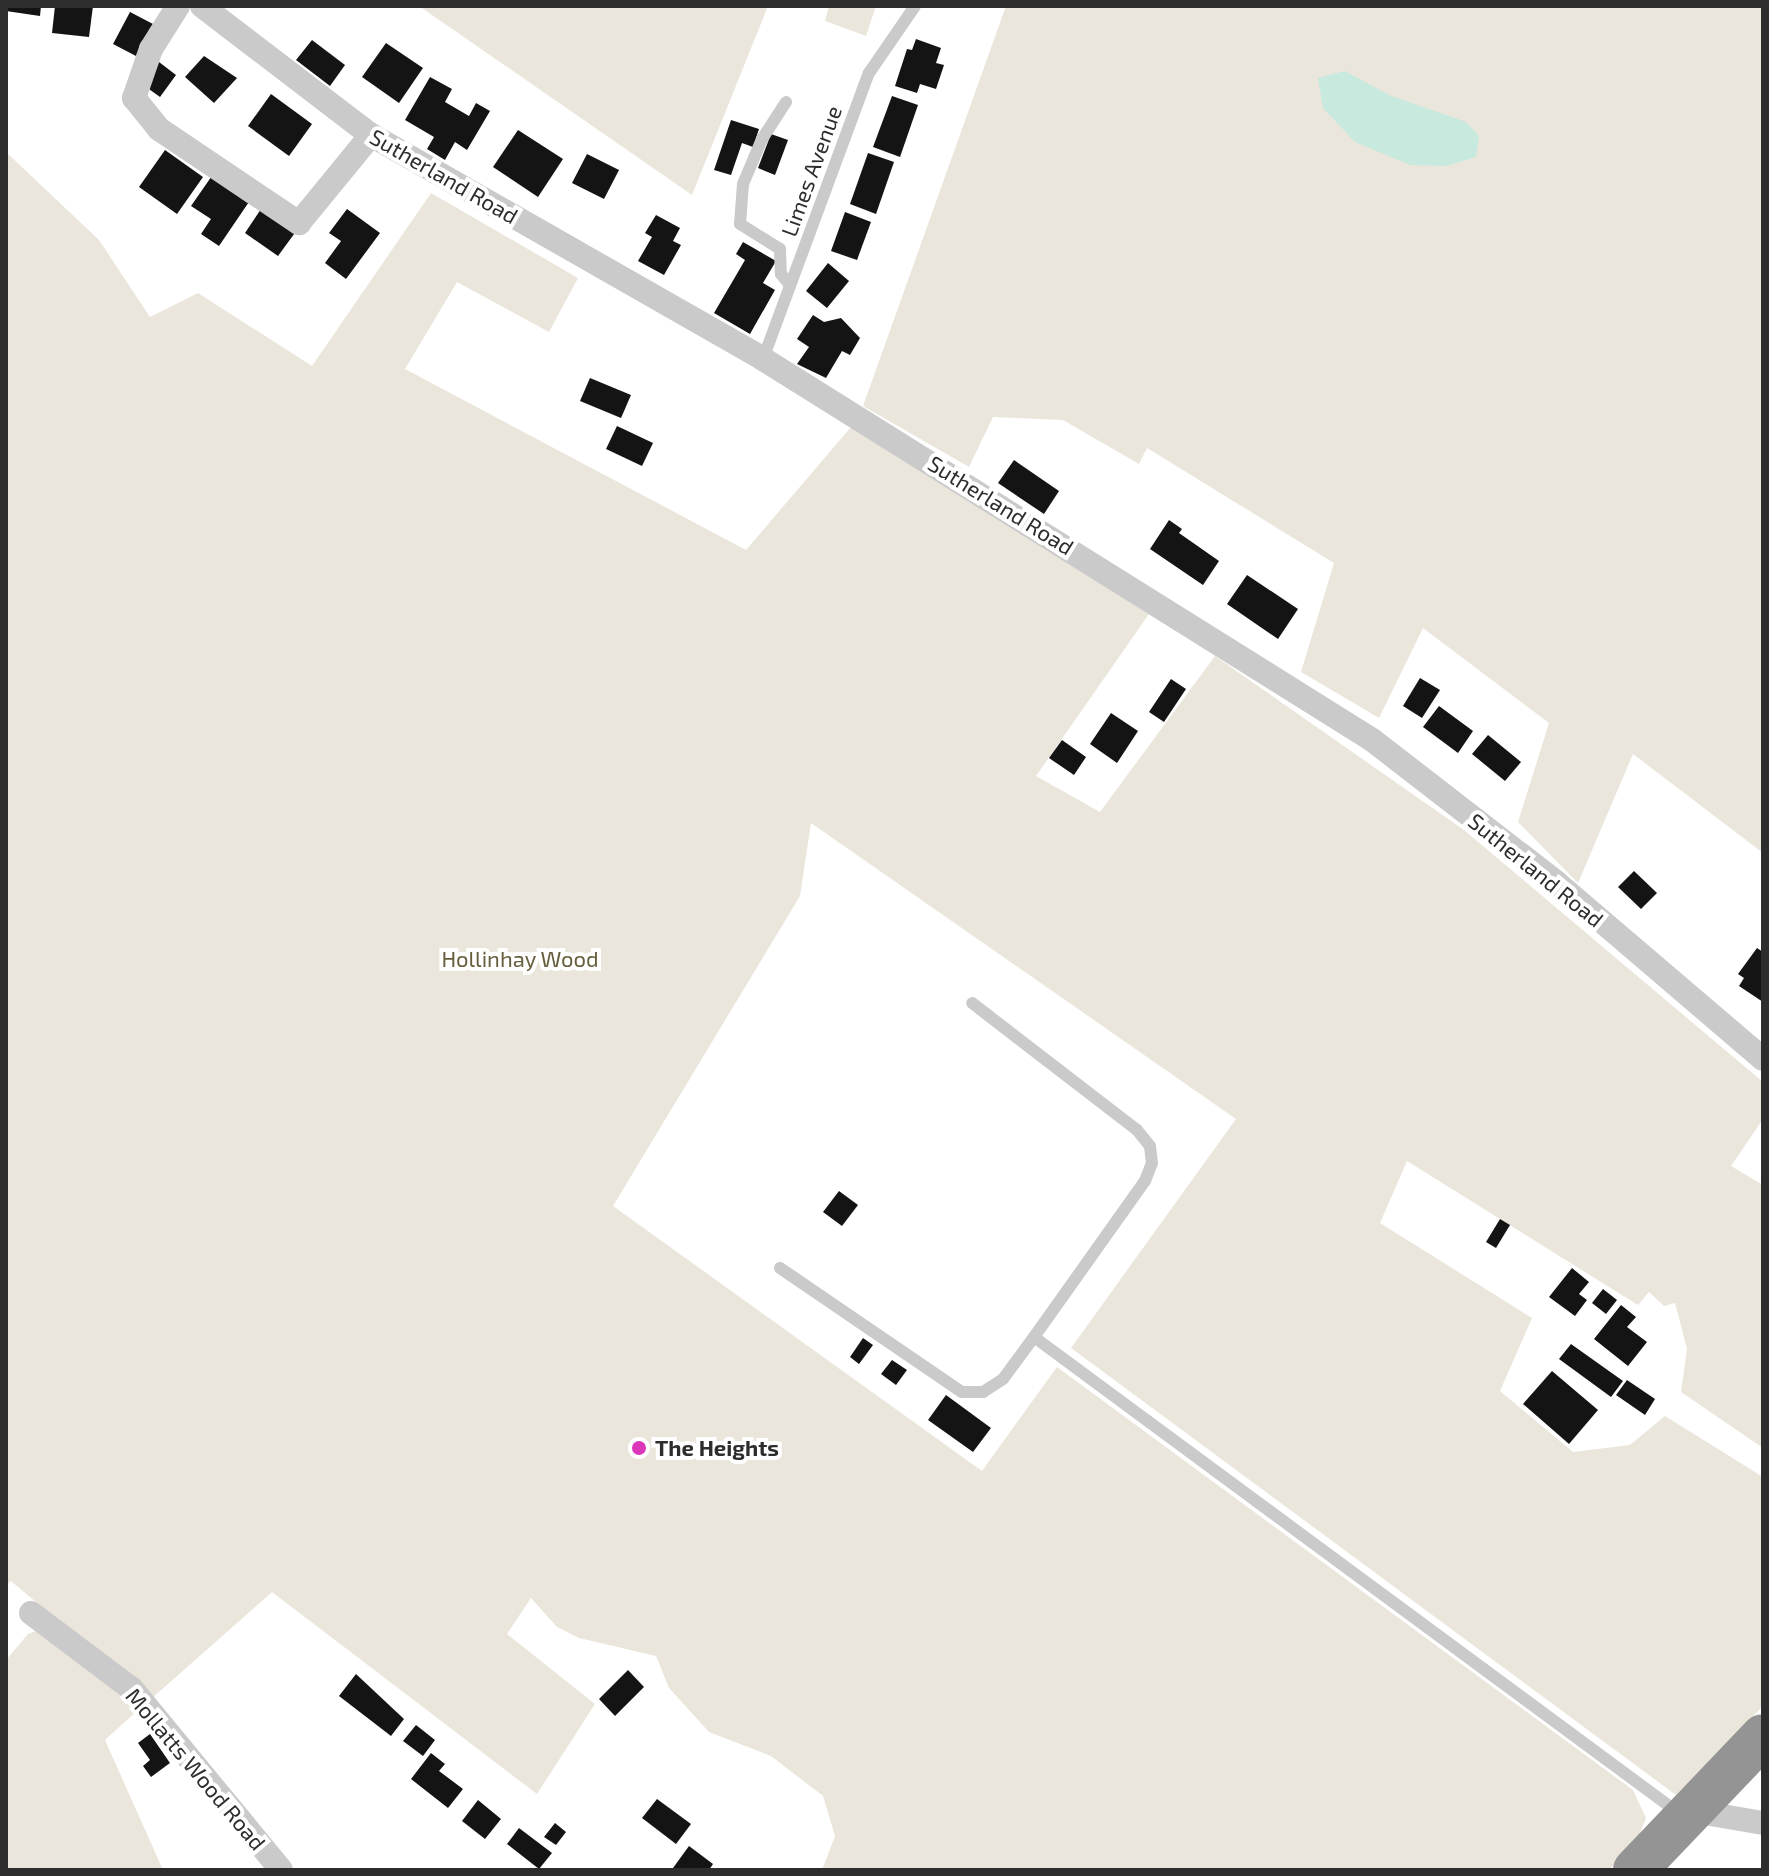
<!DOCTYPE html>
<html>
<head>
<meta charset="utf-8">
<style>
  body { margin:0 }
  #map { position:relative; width:1769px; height:1876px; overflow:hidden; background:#fff; font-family:"Exo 2",sans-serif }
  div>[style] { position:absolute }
  .green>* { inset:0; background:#eae6db }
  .water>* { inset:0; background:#c8e9de }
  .building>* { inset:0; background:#141414 }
  .lane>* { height:12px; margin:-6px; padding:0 6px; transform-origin:6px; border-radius:6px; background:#cacaca }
  .street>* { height:24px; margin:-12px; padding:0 12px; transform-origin:12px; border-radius:12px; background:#cacaca }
  .highway>* { height:44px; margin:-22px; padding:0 22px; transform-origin:22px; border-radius:22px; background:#949494 }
  .dots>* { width:22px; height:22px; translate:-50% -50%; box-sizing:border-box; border:4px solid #fff; border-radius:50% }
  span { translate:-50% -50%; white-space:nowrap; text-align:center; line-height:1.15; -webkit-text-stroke:8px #fff; paint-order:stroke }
  .street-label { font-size:22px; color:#2d2d2d }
  .park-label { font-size:22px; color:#665e3d }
  .poi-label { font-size:22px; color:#2d2d2d; font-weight:700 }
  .left { translate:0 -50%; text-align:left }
  .frame { position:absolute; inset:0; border:8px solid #2d2d2d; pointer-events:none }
</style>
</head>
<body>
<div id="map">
  <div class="green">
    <i style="clip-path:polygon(419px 6px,768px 6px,692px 195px)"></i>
    <i style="clip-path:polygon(829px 6px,876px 6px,866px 36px,825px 21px)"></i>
    <i style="clip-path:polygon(1006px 6px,1763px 6px,1763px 853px,1633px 754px,1578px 883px,1518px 822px,1549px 723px,1423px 628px,1379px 718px,1301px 672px,1334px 563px,1147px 448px,1139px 464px,1063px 420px,993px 417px,969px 467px,863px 406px)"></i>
    <i style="clip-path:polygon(6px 152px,99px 240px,150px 317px,198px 293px,312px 366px,431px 193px,578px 278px,549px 332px,457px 282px,405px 369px,746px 550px,851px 427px,1149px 614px,1036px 776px,1100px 812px,1215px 656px,1464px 830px,1763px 1082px,1763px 1119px,1731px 1166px,1763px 1185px,1763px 1448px,1681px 1392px,1687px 1349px,1675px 1303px,1664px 1306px,1649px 1292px,1638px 1305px,1407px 1161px,1380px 1223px,1532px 1318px,1500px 1391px,1573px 1452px,1630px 1445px,1665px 1416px,1763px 1477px,1763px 1706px,1676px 1795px,1071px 1348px,1236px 1119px,811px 823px,800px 896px,613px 1206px,982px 1471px,1057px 1367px,1633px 1790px,1646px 1818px,1637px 1841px,1609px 1870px,822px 1870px,835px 1836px,823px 1796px,771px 1756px,709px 1732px,669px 1688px,656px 1656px,579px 1638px,557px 1627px,531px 1598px,507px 1634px,595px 1704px,537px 1794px,272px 1592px,151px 1699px,11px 1581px,6px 1585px)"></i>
    <i style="clip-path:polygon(41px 1629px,104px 1674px,138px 1710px,105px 1740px,163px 1870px,6px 1870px,6px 1660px,28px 1634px)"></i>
  </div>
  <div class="water">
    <i style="clip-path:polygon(1345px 71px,1389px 95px,1466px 122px,1479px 136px,1476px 157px,1447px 166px,1410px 165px,1355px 142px,1323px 108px,1318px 78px)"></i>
  </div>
  <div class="building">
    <i style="clip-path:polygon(6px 6px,41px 6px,40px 16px,6px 11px)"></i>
    <i style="clip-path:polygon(55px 6px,93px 6px,89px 37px,52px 33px)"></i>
    <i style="clip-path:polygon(130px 12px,153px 24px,136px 56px,113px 44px)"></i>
    <i style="clip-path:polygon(916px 39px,941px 48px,936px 63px,944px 65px,936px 89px,920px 84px,917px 93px,895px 86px,907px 49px,912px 50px)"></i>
    <i style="clip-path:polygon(312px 40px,345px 65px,330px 86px,296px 60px)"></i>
    <i style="clip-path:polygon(386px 43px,423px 68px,399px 103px,362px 77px)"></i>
    <i style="clip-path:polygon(204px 56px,237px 78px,214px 103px,185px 77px)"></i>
    <i style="clip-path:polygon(159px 62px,176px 75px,160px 97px,142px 84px)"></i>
    <i style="clip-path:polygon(430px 77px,452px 89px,445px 102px,469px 116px,476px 103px,490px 111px,467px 150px,455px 142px,445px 160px,427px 149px,434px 137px,405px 120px)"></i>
    <i style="clip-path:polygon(271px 94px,312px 124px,289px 156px,248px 126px)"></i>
    <i style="clip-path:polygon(892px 96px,918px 105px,900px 157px,873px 147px)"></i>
    <i style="clip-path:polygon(731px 120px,759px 129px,753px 147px,742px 143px,731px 175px,714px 170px)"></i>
    <i style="clip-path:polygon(518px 130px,563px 159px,538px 197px,493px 167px)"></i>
    <i style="clip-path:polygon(771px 134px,788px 140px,775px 175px,758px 168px)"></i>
    <i style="clip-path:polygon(165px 150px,203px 177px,177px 214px,139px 187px)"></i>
    <i style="clip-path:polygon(868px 153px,894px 162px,876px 214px,850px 204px)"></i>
    <i style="clip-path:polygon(587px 154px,619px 170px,604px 199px,572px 183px)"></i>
    <i style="clip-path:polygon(216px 170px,253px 196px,219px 246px,201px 234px,211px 219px,191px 206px)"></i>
    <i style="clip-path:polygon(263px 206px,297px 230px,278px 256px,245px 233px)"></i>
    <i style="clip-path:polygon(347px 209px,380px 233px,346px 279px,325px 263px,341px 241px,329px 233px)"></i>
    <i style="clip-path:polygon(845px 212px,871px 222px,857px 260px,831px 251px)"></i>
    <i style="clip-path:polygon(656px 215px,680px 228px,673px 241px,681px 245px,664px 275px,638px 261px,652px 237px,645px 233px)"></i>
    <i style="clip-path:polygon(743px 242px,776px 261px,763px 283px,775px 290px,750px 334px,714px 313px,745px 260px,736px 254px)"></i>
    <i style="clip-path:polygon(828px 263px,849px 281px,827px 308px,806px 291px)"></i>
    <i style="clip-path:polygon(813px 315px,824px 322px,841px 318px,860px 338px,850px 355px,842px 351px,826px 378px,797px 364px,809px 347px,797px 339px)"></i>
    <i style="clip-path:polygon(590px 378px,631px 395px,621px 418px,580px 401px)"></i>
    <i style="clip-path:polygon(617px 426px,653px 443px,642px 466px,606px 449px)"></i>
    <i style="clip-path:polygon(1014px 460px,1059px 491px,1044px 514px,998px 483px)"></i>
    <i style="clip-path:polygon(1169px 520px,1182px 529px,1179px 533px,1219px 561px,1203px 585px,1150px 549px)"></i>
    <i style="clip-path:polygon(1247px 575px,1298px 609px,1278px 639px,1227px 604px)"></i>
    <i style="clip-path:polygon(1420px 678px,1440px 690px,1422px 718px,1403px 706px)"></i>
    <i style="clip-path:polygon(1171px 679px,1186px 689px,1164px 722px,1149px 712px)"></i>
    <i style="clip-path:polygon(1439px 706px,1473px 731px,1458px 753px,1423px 727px)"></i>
    <i style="clip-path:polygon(1111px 713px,1138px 731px,1117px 763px,1090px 744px)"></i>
    <i style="clip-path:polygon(1488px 735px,1521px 762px,1505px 781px,1472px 754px)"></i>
    <i style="clip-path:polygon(1062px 740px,1086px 757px,1074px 775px,1049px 758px)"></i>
    <i style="clip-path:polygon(1634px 871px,1657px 893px,1641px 909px,1618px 887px)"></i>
    <i style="clip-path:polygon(1757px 948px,1763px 952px,1763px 1002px,1739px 986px,1744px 978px,1738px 974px)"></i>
    <i style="clip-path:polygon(839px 1191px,858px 1205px,842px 1226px,823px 1212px)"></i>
    <i style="clip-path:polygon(1500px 1219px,1510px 1225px,1496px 1248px,1486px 1242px)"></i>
    <i style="clip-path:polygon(1572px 1268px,1589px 1282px,1579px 1294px,1587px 1300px,1575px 1316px,1549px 1297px)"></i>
    <i style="clip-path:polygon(1603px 1289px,1617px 1300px,1606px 1314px,1592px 1303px)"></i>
    <i style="clip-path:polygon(1621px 1305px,1636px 1317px,1627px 1327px,1647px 1342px,1628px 1366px,1594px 1339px)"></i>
    <i style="clip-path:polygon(863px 1338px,873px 1345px,859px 1364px,850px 1357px)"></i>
    <i style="clip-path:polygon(1571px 1344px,1623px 1381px,1611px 1397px,1559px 1359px)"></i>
    <i style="clip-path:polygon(892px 1360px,907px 1370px,896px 1385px,881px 1374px)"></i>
    <i style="clip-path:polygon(1552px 1371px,1598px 1410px,1569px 1444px,1523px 1404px)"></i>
    <i style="clip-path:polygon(1627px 1380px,1655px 1399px,1645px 1415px,1616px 1395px)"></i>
    <i style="clip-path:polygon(946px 1395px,991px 1428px,973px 1452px,928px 1420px)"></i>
    <i style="clip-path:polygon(628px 1670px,644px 1687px,615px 1716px,599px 1699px)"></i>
    <i style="clip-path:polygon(356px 1674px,404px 1719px,391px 1736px,339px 1696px)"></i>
    <i style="clip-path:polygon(416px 1725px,435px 1740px,423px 1756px,403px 1741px)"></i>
    <i style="clip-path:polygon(150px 1734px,170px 1763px,151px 1777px,143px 1766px,150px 1760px,138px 1743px)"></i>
    <i style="clip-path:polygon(431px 1753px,445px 1764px,439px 1771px,463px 1789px,448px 1808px,411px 1779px)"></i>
    <i style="clip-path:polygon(657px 1799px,691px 1824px,676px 1844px,642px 1818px)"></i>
    <i style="clip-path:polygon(478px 1800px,501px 1819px,485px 1839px,462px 1821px)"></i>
    <i style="clip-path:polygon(555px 1823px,566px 1832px,556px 1845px,544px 1837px)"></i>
    <i style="clip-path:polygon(519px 1828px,552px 1853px,539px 1869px,507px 1844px)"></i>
    <i style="clip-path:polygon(689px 1846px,713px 1864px,709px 1870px,673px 1868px)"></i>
  </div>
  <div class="lane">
    <i style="left:786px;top:102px;width:44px;rotate:123deg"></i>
    <i style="left:762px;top:139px;width:49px;rotate:112.9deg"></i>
    <i style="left:743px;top:184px;width:40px;rotate:94.3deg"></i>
    <i style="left:740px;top:224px;width:47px;rotate:32deg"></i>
    <i style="left:780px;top:249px;width:25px;rotate:88deg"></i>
    <i style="left:781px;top:274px;width:14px;rotate:51deg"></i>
    <i style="left:763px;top:359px;width:305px;rotate:-69.7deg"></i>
    <i style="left:869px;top:73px;width:81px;rotate:-55.5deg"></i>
    <i style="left:780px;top:1268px;width:220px;rotate:34.3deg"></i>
    <i style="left:962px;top:1392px;width:21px"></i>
    <i style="left:983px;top:1392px;width:24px;rotate:-33deg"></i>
    <i style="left:1003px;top:1379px;width:52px;rotate:-53.6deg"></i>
    <i style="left:1034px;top:1337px;width:191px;rotate:-54.6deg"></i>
    <i style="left:1145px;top:1181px;width:19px;rotate:-69deg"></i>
    <i style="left:1152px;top:1163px;width:17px;rotate:-97deg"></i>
    <i style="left:1150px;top:1146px;width:21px;rotate:-129deg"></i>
    <i style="left:1137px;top:1130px;width:208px;rotate:-142.4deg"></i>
    <i style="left:1034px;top:1337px;width:803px;rotate:36.44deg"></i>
  </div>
  <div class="street">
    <i style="left:178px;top:6px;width:51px;rotate:122.1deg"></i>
    <i style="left:151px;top:49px;width:52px;rotate:109.1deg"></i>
    <i style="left:134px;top:98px;width:40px;rotate:51deg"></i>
    <i style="left:159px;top:129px;width:169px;rotate:33.9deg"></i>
    <i style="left:299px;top:223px;width:114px;rotate:-50.7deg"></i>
    <i style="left:202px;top:6px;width:213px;rotate:37.4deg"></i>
    <i style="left:371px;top:135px;width:451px;rotate:29.7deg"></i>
    <i style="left:763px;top:359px;width:717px;rotate:32.01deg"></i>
    <i style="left:1371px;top:739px;width:235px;rotate:37.7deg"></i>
    <i style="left:1557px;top:883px;width:271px;rotate:40.5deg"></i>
    <i style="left:31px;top:1613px;width:126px;rotate:37deg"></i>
    <i style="left:132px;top:1689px;width:234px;rotate:50.5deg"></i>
    <i style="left:1693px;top:1811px;width:71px;rotate:9.7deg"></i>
  </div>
  <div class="highway">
    <i style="left:1635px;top:1870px;width:185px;rotate:-46.3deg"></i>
  </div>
  <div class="dots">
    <i style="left:639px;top:1448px;background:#db37b8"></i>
  </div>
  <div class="street-label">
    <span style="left:811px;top:171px;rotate:-70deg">Limes Avenue</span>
    <span style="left:444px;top:176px;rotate:30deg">Sutherland Road</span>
    <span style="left:1001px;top:505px;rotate:32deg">Sutherland Road</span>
    <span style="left:1536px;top:870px;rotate:39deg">Sutherland Road</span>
    <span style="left:196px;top:1769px;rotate:50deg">Mollatts Wood Road</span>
  </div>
  <div class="park-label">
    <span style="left:520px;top:959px">Hollinhay Wood</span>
  </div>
  <div class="poi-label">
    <span class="left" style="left:655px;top:1448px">The Heights</span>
  </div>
  <div class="frame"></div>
</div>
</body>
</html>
